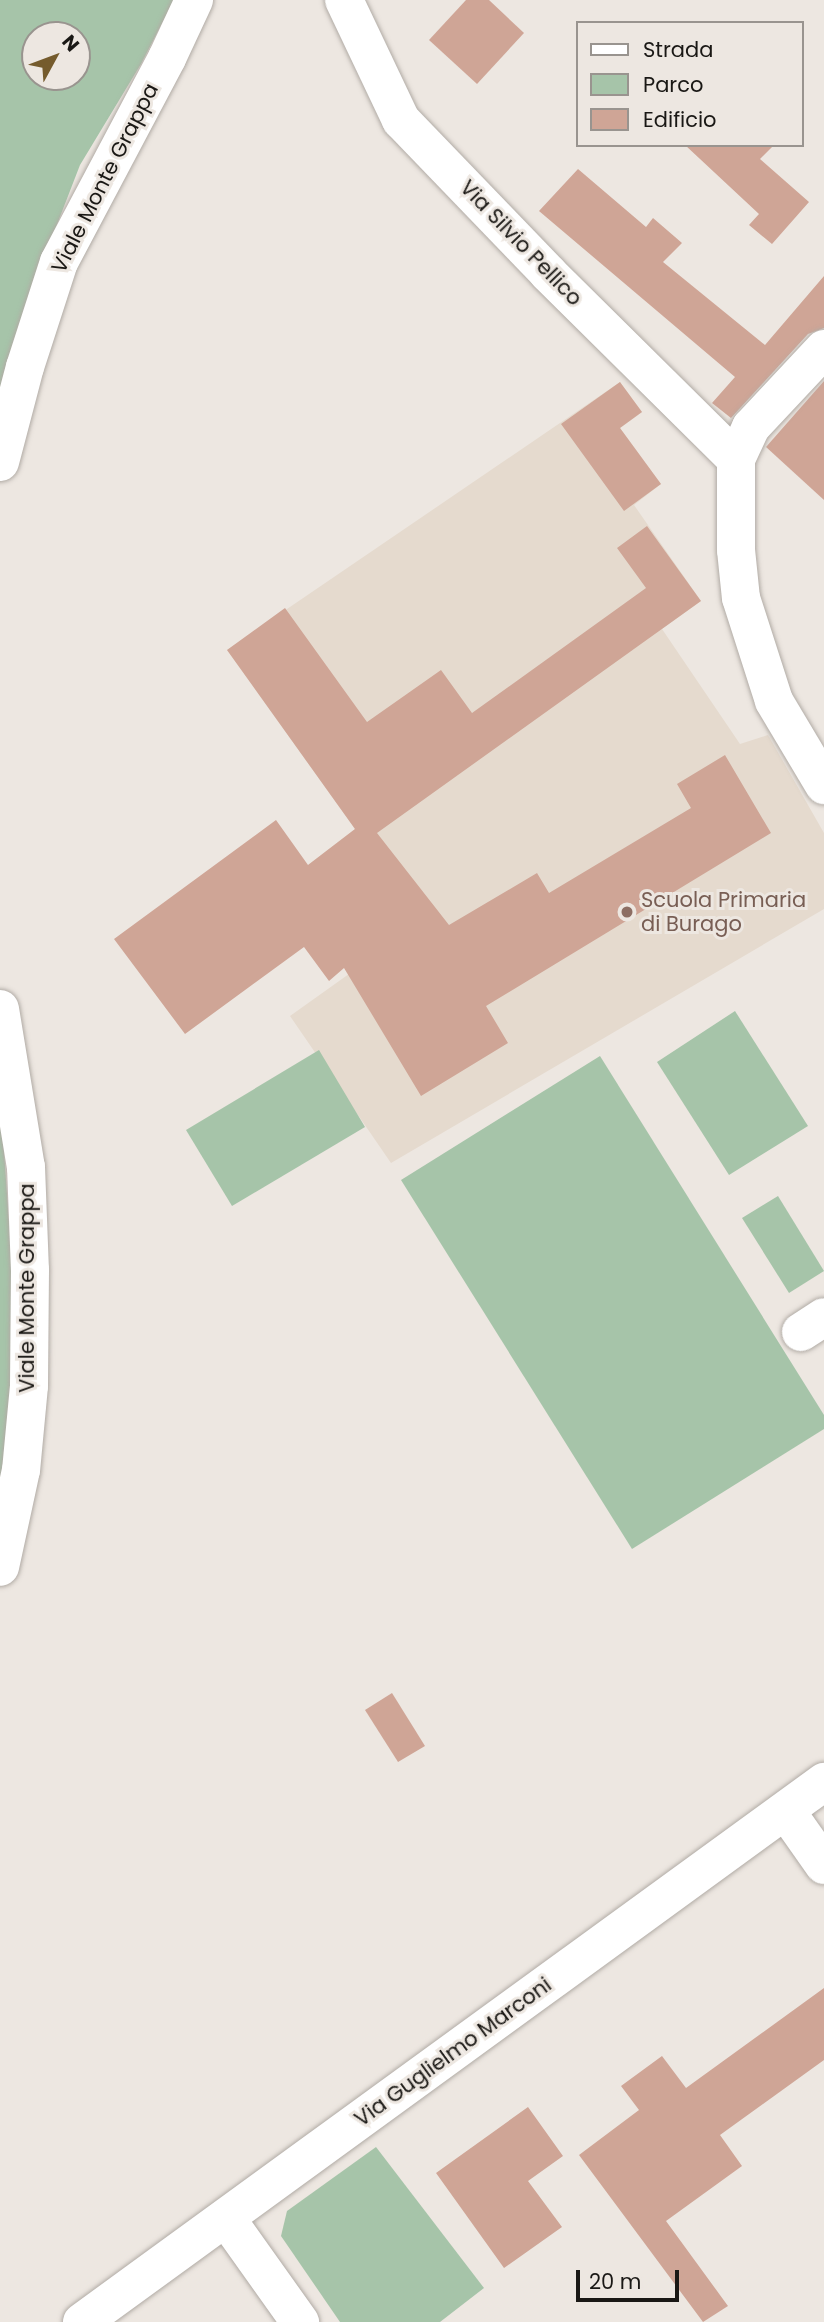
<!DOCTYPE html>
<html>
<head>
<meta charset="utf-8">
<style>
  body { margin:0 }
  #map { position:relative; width:824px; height:2322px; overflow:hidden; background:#ede7e1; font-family:Poppins,sans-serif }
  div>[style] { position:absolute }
  .built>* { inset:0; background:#e5dace }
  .green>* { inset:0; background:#a6c4a9 }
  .building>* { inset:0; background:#cfa596 }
  .roads { filter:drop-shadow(0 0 2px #b1aba5) drop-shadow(0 0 2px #b1aba5) }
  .minor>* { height:38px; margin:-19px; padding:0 19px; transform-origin:19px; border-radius:19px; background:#fff }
  .dots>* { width:19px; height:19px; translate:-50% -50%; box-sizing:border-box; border:4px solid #ede7e1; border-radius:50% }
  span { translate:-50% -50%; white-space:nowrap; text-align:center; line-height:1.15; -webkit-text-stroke:6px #ede7e1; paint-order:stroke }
  .street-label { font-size:21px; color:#1a1815 }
  .education-label { font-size:21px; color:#785e54 }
  .left { translate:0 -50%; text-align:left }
  .legend { position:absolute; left:576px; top:21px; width:228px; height:126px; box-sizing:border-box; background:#ede7e1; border:2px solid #99948f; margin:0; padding:9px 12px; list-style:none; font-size:21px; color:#1a1815 }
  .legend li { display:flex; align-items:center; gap:14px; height:35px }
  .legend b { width:35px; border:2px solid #99948f }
  .north { position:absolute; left:21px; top:21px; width:70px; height:70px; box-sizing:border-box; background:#ede7e1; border:2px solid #99948f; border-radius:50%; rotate:49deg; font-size:19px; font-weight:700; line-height:28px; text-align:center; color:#1a1815 }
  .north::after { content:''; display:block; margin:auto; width:24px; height:32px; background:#755b2d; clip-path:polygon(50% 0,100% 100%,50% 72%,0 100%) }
  .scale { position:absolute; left:576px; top:2270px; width:103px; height:32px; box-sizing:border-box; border:4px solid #1a1815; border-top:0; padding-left:9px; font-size:21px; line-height:24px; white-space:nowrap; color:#1a1815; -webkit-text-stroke:5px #ede7e1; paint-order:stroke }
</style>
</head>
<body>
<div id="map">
  <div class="built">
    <i style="clip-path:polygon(620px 382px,642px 412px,620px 428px,661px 484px,634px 505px,701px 601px,662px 629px,740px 744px,768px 735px,824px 833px,824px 909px,391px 1163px,290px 1016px,377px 954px,308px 865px,355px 829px,227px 650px)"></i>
  </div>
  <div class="green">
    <i style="clip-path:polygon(evenodd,0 0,174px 0,141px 64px,80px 165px,24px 310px,0 392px,0 0,35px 35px,77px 35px,77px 77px,35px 77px,35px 35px)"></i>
    <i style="clip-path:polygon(735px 1011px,808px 1126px,729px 1175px,657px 1062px)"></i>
    <i style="clip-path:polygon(319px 1050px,365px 1127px,232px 1206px,186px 1130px)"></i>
    <i style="clip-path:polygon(600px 1056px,824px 1415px,824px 1429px,632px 1549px,401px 1180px)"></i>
    <i style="clip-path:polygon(0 1092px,17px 1340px,0 1505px)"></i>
    <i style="clip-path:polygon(778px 1196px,824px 1271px,789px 1293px,742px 1218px)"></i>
    <i style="clip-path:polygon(376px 2147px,484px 2288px,440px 2322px,340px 2322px,281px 2236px,287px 2211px)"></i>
  </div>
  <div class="building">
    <i style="clip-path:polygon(466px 0,489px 0,524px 33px,477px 84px,429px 40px)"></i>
    <i style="clip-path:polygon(685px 145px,774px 145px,760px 159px,809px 202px,772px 244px,749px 225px,759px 214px)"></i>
    <i style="clip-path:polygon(578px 169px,646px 227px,653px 218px,682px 243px,663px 262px,765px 345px,824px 276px,824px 328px,808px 334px,731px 418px,712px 403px,735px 377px,539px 211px)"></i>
    <i style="clip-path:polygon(824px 381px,824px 500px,766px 447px)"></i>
    <i style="clip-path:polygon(620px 382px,642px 412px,620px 428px,661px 484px,624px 511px,561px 424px)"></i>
    <i style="clip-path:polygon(647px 526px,701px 601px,377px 833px,449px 925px,537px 873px,549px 893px,691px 808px,677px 784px,725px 755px,771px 833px,486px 1006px,508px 1043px,421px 1096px,344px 968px,329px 981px,304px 947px,185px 1034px,114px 939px,276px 820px,308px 865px,355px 829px,227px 650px,285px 608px,367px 722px,441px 670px,472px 713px,646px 588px,617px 548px)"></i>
    <i style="clip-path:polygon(392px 1693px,425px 1746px,398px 1762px,365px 1710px)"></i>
    <i style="clip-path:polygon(824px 1988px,824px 2060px,720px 2135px,742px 2166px,666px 2221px,728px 2306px,703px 2322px,579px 2155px,639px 2110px,621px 2086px,662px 2056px,686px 2088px)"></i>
    <i style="clip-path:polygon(528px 2107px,563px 2156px,528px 2181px,562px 2227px,504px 2268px,436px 2173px)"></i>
  </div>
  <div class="roads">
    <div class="minor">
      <i style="left:344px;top:0;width:133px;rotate:64.6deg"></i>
      <i style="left:401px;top:120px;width:212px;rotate:46.1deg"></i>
      <i style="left:548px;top:273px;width:264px;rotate:44.7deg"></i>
      <i style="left:824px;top:349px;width:107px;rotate:133.1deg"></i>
      <i style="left:751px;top:427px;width:35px;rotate:115deg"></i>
      <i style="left:736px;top:459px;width:91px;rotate:90deg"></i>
      <i style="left:736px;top:550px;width:48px;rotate:84.1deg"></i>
      <i style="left:741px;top:598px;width:108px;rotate:72.2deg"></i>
      <i style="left:774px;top:701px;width:98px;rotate:59.2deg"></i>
      <i style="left:0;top:462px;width:98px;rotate:-75.3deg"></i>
      <i style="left:25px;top:367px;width:110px;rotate:-72.1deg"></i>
      <i style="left:59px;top:262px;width:231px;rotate:-62.1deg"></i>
      <i style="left:167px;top:58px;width:64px;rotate:-65deg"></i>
      <i style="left:0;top:1009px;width:160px;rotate:80.7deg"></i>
      <i style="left:26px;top:1167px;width:103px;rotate:87.8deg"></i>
      <i style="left:30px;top:1270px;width:116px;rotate:90.5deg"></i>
      <i style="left:29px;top:1386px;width:84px;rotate:95.4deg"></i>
      <i style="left:21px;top:1470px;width:99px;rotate:102.2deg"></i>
      <i style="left:801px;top:1332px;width:27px;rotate:-33deg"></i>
      <i style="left:786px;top:1811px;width:66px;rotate:54.9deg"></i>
      <i style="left:226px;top:2218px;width:128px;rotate:54.6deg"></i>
      <i style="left:82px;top:2322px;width:918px;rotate:-36.05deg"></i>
    </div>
  </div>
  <div class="dots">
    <i style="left:627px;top:912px;background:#8d6e63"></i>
  </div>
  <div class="street-label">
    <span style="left:105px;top:178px;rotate:-63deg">Viale Monte Grappa</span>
    <span style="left:521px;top:243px;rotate:46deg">Via Silvio Pellico</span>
    <span style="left:27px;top:1288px;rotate:-90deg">Viale Monte Grappa</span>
    <span style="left:453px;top:2052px;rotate:-36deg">Via Guglielmo Marconi</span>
  </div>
  <div class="education-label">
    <span class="left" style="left:641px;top:912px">Scuola Primaria<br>di Burago</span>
  </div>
  <ul class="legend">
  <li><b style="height:9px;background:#fff"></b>Strada</li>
  <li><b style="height:19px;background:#a6c4a9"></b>Parco</li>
  <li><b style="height:19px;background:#cfa596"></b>Edificio</li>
  </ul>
  <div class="north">N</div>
  <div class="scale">20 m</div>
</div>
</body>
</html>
